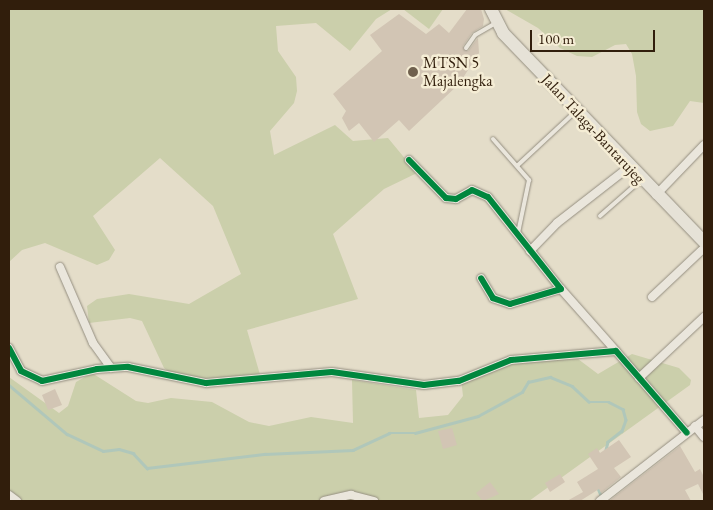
<!DOCTYPE html>
<html>
<head>
<meta charset="utf-8">
<style>
  body { margin:0 }
  #map { position:relative; width:713px; height:510px; overflow:hidden; background:#e4ddc9; font-family:"EB Garamond",serif }
  div>[style] { position:absolute }
  .green>* { inset:0; background:#cbcfab }
  .stream>* { height:2.5px; margin:-1.25px; padding:0 1.25px; transform-origin:1.25px; border-radius:1.25px; background:#b0c7ba }
  .building>* { inset:0; background:#d2c5b4 }
  .roads { filter:drop-shadow(0 0 1px #948e80) drop-shadow(0 0 1px #948e80) }
  .lane>* { height:4px; margin:-2px; padding:0 2px; transform-origin:2px; border-radius:2px; background:#eae6dc }
  .street>* { height:8px; margin:-4px; padding:0 4px; transform-origin:4px; border-radius:4px; background:#eae6dc }
  .primary>* { height:12px; margin:-6px; padding:0 6px; transform-origin:6px; border-radius:6px; background:#e6e2d7 }
  .cycleway>* { height:6px; margin:-3px; padding:0 3px; transform-origin:3px; border-radius:3px; background:#00873e }
  .dots>* { width:14px; height:14px; translate:-50% -50%; box-sizing:border-box; border:2px solid #f5edd5; border-radius:50% }
  span { translate:-50% -50%; white-space:nowrap; text-align:center; line-height:1.15; -webkit-text-stroke:5px #f5edd5; paint-order:stroke }
  .poi-label { font-size:16px; color:#311e0c }
  .left { translate:0 -50%; text-align:left }
  .street-label { font-size:16px; color:#311e0c }
  .frame { position:absolute; inset:0; border:10px solid #311e0c; pointer-events:none }
  .scale { position:absolute; left:530px; top:30px; width:125px; height:22px; box-sizing:border-box; border:2px solid #311e0c; border-top:0; padding-left:6px; font-size:15px; line-height:18px; white-space:nowrap; color:#311e0c; -webkit-text-stroke:4px #f5edd5; paint-order:stroke }
</style>
</head>
<body>
<div id="map">
  <div class="green">
    <i style="clip-path:polygon(9px 9px,392px 9px,376px 19px,350px 51px,316px 23px,276px 26px,278px 51px,296px 77px,297px 91px,294px 103px,270px 131px,274px 155px,335px 125px,353px 141px,388px 138px,417px 173px,384px 189px,333px 234px,358px 299px,247px 330px,261px 378px,182px 381px,164px 368px,142px 321px,130px 318px,89px 323px,87px 306px,97px 299px,129px 294px,189px 304px,241px 274px,213px 206px,160px 158px,93px 216px,115px 250px,109px 260px,97px 265px,45px 243px,22px 250px,9px 262px)"></i>
    <i style="clip-path:polygon(403px 9px,443px 9px,429px 29px)"></i>
    <i style="clip-path:polygon(505px 9px,704px 9px,704px 103px,690px 101px,673px 126px,650px 131px,641px 124px,637px 112px,636px 76px,632px 54px,626px 44px,615px 45px,592px 57px,577px 56px,560px 48px,538px 28px)"></i>
    <i style="clip-path:polygon(632px 354px,679px 368px,691px 380px,690px 385px,529px 501px,9px 501px,9px 377px,59px 413px,68px 406px,76px 382px,92px 373px,136px 401px,148px 403px,171px 398px,212px 402px,249px 422px,269px 426px,311px 417px,353px 423px,352px 380px,416px 390px,419px 418px,448px 415px,463px 396px,461px 379px,508px 362px,578px 359px,598px 374px)"></i>
  </div>
  <div class="stream">
    <i style="left:9px;top:385px;width:76px;rotate:40.2deg"></i>
    <i style="left:67px;top:434px;width:40px;rotate:25deg"></i>
    <i style="left:103px;top:451px;width:16px;rotate:-7deg"></i>
    <i style="left:119px;top:449px;width:15px;rotate:16deg"></i>
    <i style="left:133px;top:453px;width:21px;rotate:47deg"></i>
    <i style="left:147px;top:468px;width:119px;rotate:-6.8deg"></i>
    <i style="left:265px;top:454px;width:88px;rotate:-2.6deg"></i>
    <i style="left:353px;top:450px;width:40px;rotate:-25deg"></i>
    <i style="left:389px;top:433px;width:26px"></i>
    <i style="left:415px;top:433px;width:65px;rotate:-15.1deg"></i>
    <i style="left:478px;top:416px;width:50px;rotate:-28.6deg"></i>
    <i style="left:522px;top:392px;width:12px;rotate:-59deg"></i>
    <i style="left:528px;top:382px;width:23px;rotate:-13deg"></i>
    <i style="left:550px;top:377px;width:24px;rotate:22deg"></i>
    <i style="left:572px;top:386px;width:23px;rotate:43deg"></i>
    <i style="left:589px;top:402px;width:20px"></i>
    <i style="left:609px;top:402px;width:16px;rotate:27deg"></i>
    <i style="left:623px;top:409px;width:11px;rotate:75deg"></i>
    <i style="left:626px;top:420px;width:12px;rotate:110deg"></i>
    <i style="left:622px;top:431px;width:18px;rotate:142deg"></i>
    <i style="left:608px;top:442px;width:8px;rotate:104deg"></i>
    <i style="left:598px;top:488px;width:11px;rotate:68deg"></i>
  </div>
  <div class="building">
    <i style="clip-path:polygon(467px 9px,481px 9px,484px 19px,483px 26px,472px 33px,463px 46px,468px 51px,478px 38px,479px 53px,459px 84px,409px 131px,399px 120px,374px 142px,359px 123px,349px 131px,342px 118px,346px 111px,333px 94px,382px 51px,370px 35px,399px 14px,426px 34px,439px 24px,449px 33px)"></i>
    <i style="clip-path:polygon(55px 389px,62px 405px,48px 410px,42px 395px)"></i>
    <i style="clip-path:polygon(452px 428px,457px 445px,443px 449px,438px 431px)"></i>
    <i style="clip-path:polygon(619px 440px,631px 457px,614px 468px,621px 477px,601px 493px,599px 489px,580px 501px,567px 501px,583px 492px,577px 482px,598px 469px,588px 454px,597px 448px,600px 453px)"></i>
    <i style="clip-path:polygon(680px 446px,695px 472px,700px 469px,704px 477px,704px 496px,698px 484px,685px 490px,691px 501px,609px 501px)"></i>
    <i style="clip-path:polygon(560px 474px,565px 482px,550px 492px,545px 483px)"></i>
    <i style="clip-path:polygon(490px 482px,499px 494px,483px 501px,476px 493px)"></i>
  </div>
  <div class="roads">
    <div class="lane">
      <i style="left:466px;top:48px;width:16px;rotate:-55deg"></i>
      <i style="left:475px;top:35px;width:24px;rotate:-30deg"></i>
      <i style="left:493px;top:139px;width:55px;rotate:48.7deg"></i>
      <i style="left:529px;top:180px;width:54px;rotate:101.7deg"></i>
      <i style="left:518px;top:165px;width:78px;rotate:-42.9deg"></i>
      <i style="left:600px;top:216px;width:55px;rotate:-41.3deg"></i>
    </div>
    <div class="street">
      <i style="left:409px;top:160px;width:53px;rotate:45.8deg"></i>
      <i style="left:446px;top:198px;width:10px;rotate:6deg"></i>
      <i style="left:456px;top:199px;width:18px;rotate:-29deg"></i>
      <i style="left:472px;top:190px;width:17px;rotate:24deg"></i>
      <i style="left:488px;top:197px;width:117px;rotate:51.6deg"></i>
      <i style="left:561px;top:289px;width:53px;rotate:163.6deg"></i>
      <i style="left:510px;top:304px;width:18px;rotate:-161deg"></i>
      <i style="left:493px;top:298px;width:23px;rotate:-121deg"></i>
      <i style="left:656px;top:195px;width:69px;rotate:-46.2deg"></i>
      <i style="left:530px;top:251px;width:39px;rotate:-46deg"></i>
      <i style="left:557px;top:223px;width:91px;rotate:-37.9deg"></i>
      <i style="left:60px;top:267px;width:83px;rotate:66.5deg"></i>
      <i style="left:93px;top:343px;width:31px;rotate:54deg"></i>
      <i style="left:561px;top:289px;width:83px;rotate:48.4deg"></i>
      <i style="left:652px;top:297px;width:71px;rotate:-43.3deg"></i>
      <i style="left:9px;top:348px;width:26px;rotate:62deg"></i>
      <i style="left:21px;top:371px;width:23px;rotate:25deg"></i>
      <i style="left:42px;top:381px;width:56px;rotate:-12.3deg"></i>
      <i style="left:97px;top:369px;width:31px;rotate:-4deg"></i>
      <i style="left:128px;top:367px;width:80px;rotate:11.6deg"></i>
      <i style="left:206px;top:383px;width:126px;rotate:-5deg"></i>
      <i style="left:332px;top:372px;width:93px;rotate:8deg"></i>
      <i style="left:424px;top:385px;width:35px;rotate:-7deg"></i>
      <i style="left:459px;top:381px;width:56px;rotate:-22deg"></i>
      <i style="left:511px;top:360px;width:105px;rotate:-4.9deg"></i>
      <i style="left:616px;top:351px;width:108px;rotate:49.1deg"></i>
      <i style="left:639px;top:378px;width:89px;rotate:-43.2deg"></i>
      <i style="left:695px;top:426px;width:14px;rotate:51deg"></i>
      <i style="left:9px;top:495px;width:10px;rotate:37deg"></i>
      <i style="left:324px;top:501px;width:28px;rotate:-13deg"></i>
      <i style="left:351px;top:495px;width:24px;rotate:15deg"></i>
      <i style="left:600px;top:501px;width:132px;rotate:-37.9deg"></i>
    </div>
    <div class="primary">
      <i style="left:491px;top:9px;width:27px;rotate:63deg"></i>
      <i style="left:503px;top:33px;width:290px;rotate:46.1deg"></i>
    </div>
  </div>
  <div class="cycleway">
    <i style="left:409px;top:160px;width:53px;rotate:45.8deg"></i>
    <i style="left:446px;top:198px;width:10px;rotate:6deg"></i>
    <i style="left:456px;top:199px;width:18px;rotate:-29deg"></i>
    <i style="left:472px;top:190px;width:17px;rotate:24deg"></i>
    <i style="left:488px;top:197px;width:117px;rotate:51.6deg"></i>
    <i style="left:561px;top:289px;width:53px;rotate:163.6deg"></i>
    <i style="left:510px;top:304px;width:18px;rotate:-161deg"></i>
    <i style="left:493px;top:298px;width:23px;rotate:-121deg"></i>
    <i style="left:9px;top:348px;width:26px;rotate:62deg"></i>
    <i style="left:21px;top:371px;width:23px;rotate:25deg"></i>
    <i style="left:42px;top:381px;width:56px;rotate:-12.3deg"></i>
    <i style="left:97px;top:369px;width:31px;rotate:-4deg"></i>
    <i style="left:128px;top:367px;width:80px;rotate:11.6deg"></i>
    <i style="left:206px;top:383px;width:126px;rotate:-5deg"></i>
    <i style="left:332px;top:372px;width:93px;rotate:8deg"></i>
    <i style="left:424px;top:385px;width:35px;rotate:-7deg"></i>
    <i style="left:459px;top:381px;width:56px;rotate:-22deg"></i>
    <i style="left:511px;top:360px;width:105px;rotate:-4.9deg"></i>
    <i style="left:616px;top:351px;width:108px;rotate:49.1deg"></i>
  </div>
  <div class="dots">
    <i style="left:413px;top:72px;background:#70614e"></i>
  </div>
  <div class="poi-label">
    <span class="left" style="left:423px;top:72px">MTSN 5<br>Majalengka</span>
  </div>
  <div class="street-label">
    <span style="left:593px;top:129px;rotate:47deg">Jalan Talaga-Bantarujeg</span>
  </div>
  <div class="frame"></div>
  <div class="scale">100 m</div>
</div>
</body>
</html>
